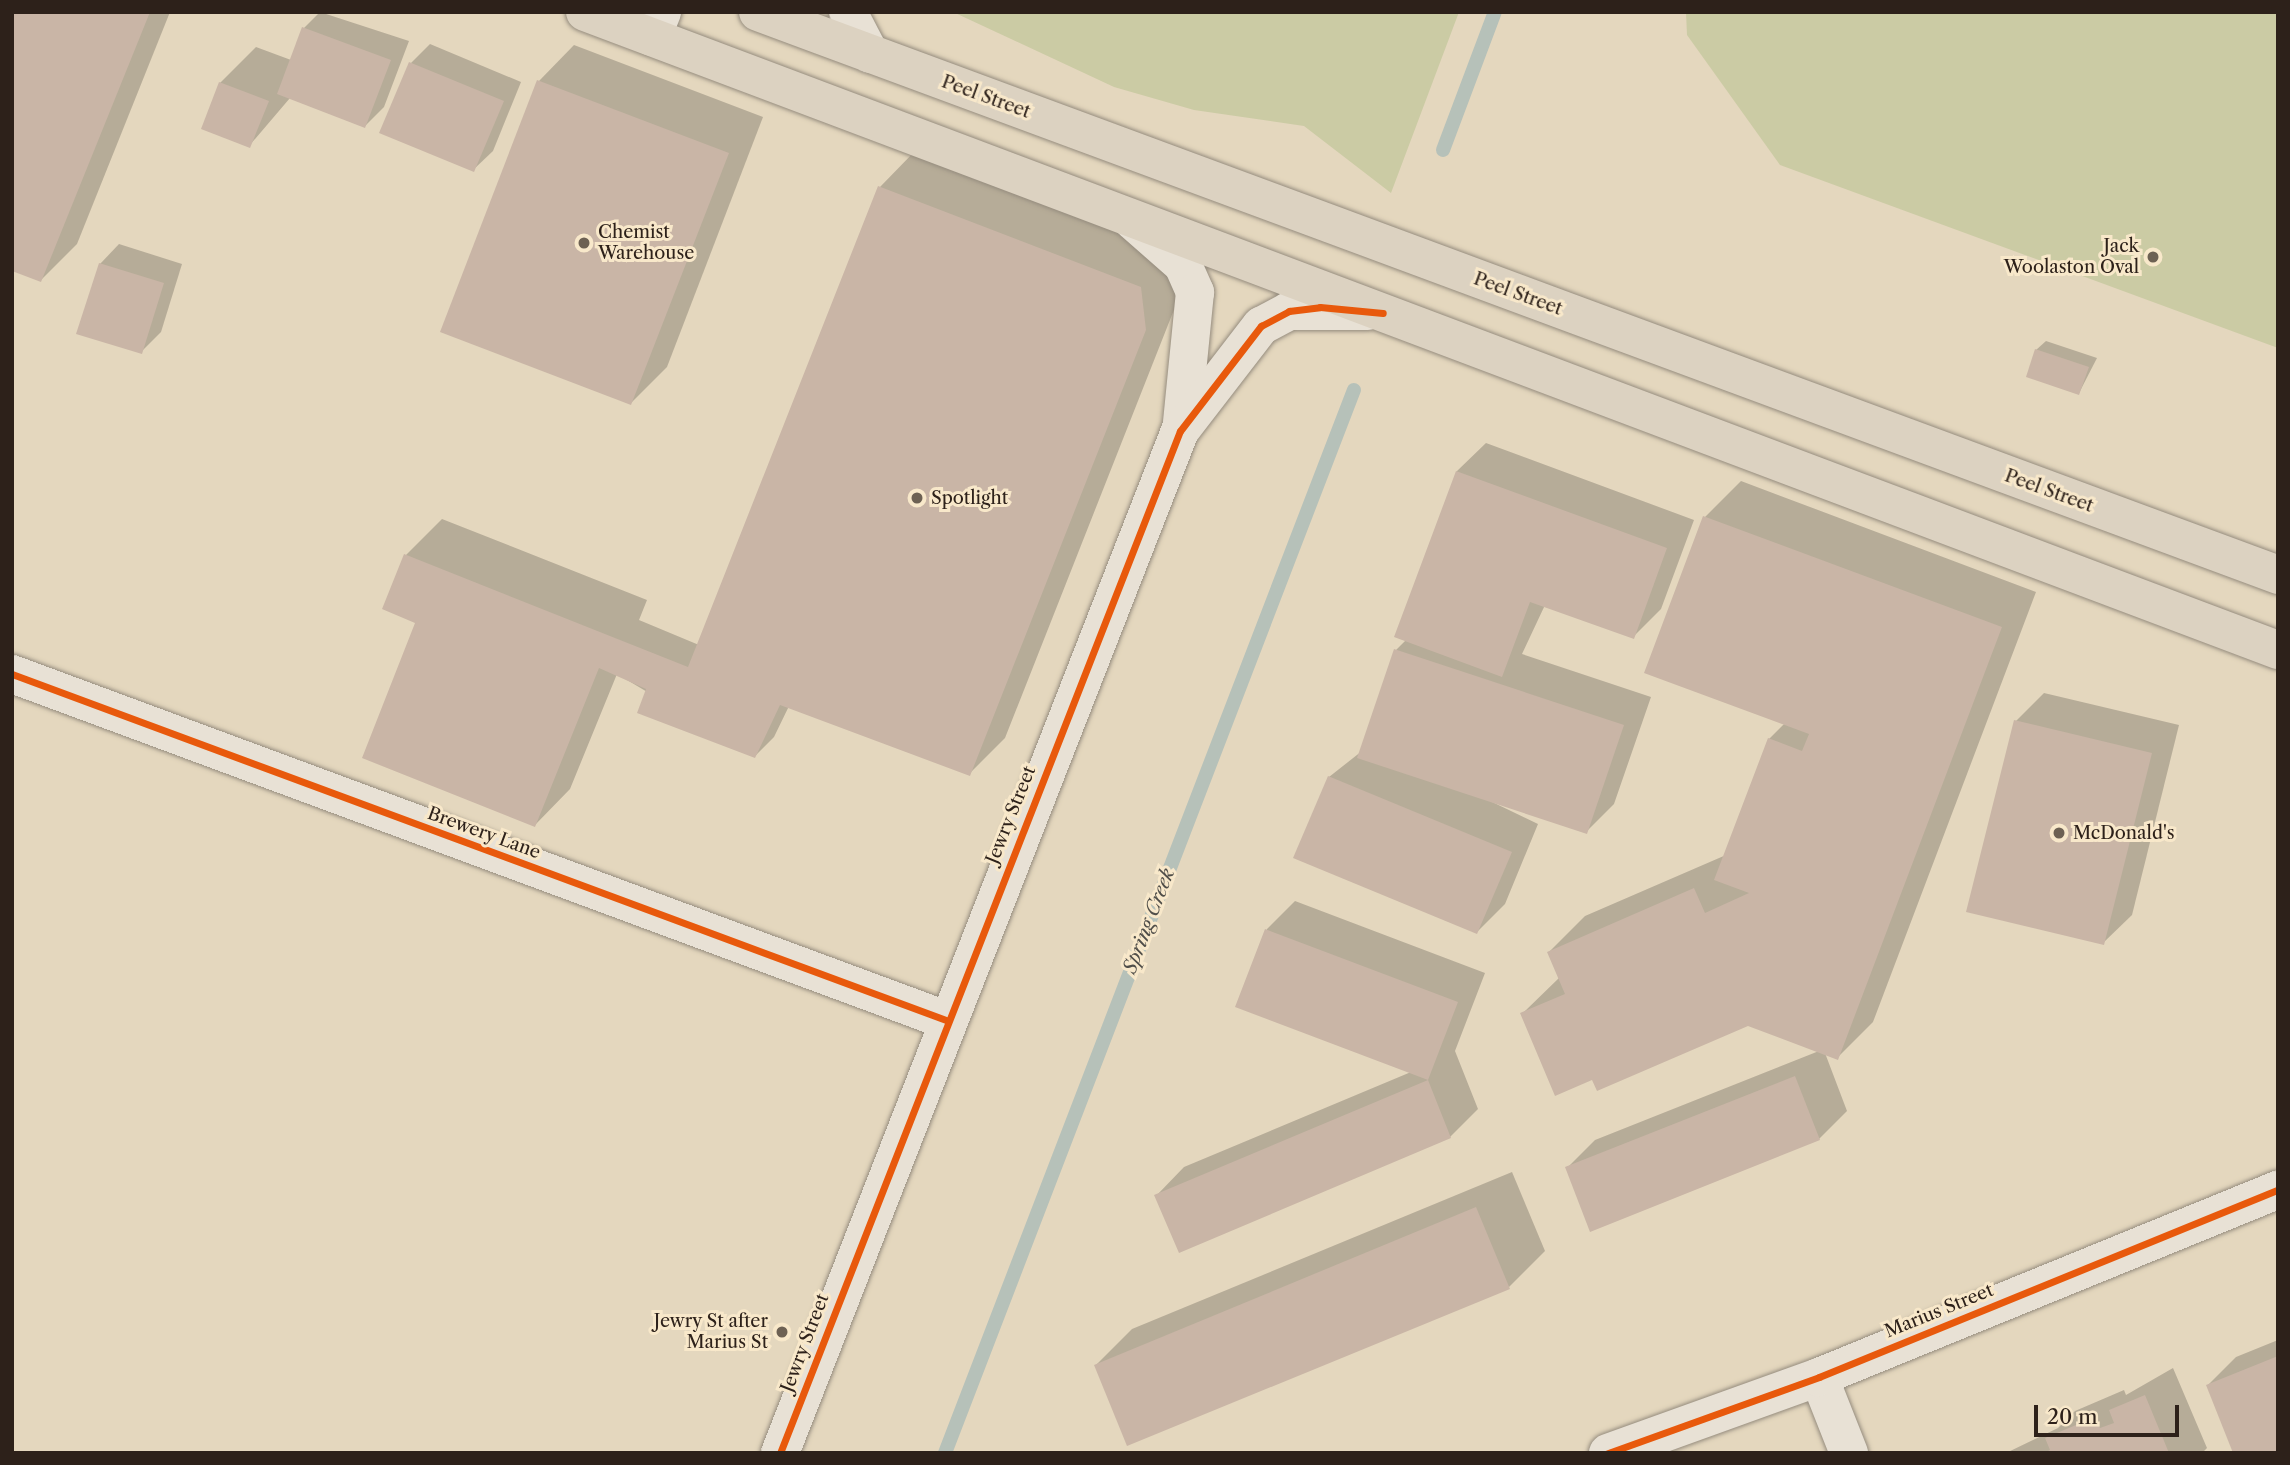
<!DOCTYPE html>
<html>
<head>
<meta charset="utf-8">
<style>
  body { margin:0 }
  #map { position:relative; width:2290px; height:1465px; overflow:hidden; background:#e4d7be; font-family:"Libre Caslon Text",serif }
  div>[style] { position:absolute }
  .green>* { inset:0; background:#cbcba4 }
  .shadow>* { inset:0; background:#0003 }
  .stream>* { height:14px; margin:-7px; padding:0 7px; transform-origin:7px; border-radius:7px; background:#b6c1b9 }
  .building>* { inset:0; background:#c9b5a6 }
  .roads { filter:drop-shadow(0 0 2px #958c7e) drop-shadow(0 0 2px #958c7e) }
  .street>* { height:38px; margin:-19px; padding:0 19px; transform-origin:19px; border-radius:19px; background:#e8e1d5 }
  .secondary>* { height:38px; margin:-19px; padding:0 19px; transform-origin:19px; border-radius:19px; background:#e8e1d5 }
  .primary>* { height:38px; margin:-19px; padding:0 19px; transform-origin:19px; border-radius:19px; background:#dcd2c1 }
  .cycleway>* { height:7px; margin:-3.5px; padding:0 3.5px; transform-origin:3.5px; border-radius:3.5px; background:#e8590c }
  .dots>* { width:19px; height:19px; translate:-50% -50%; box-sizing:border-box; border:4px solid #f8e8ca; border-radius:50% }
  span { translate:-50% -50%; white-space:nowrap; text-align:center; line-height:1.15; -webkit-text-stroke:6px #f8e8ca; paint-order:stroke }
  .street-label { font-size:18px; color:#2d211a }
  .poi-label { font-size:18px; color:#2d211a }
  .left { translate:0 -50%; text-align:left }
  .right { translate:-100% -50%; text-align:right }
  .water-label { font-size:19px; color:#504e49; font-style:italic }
  .frame { position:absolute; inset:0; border:14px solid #2d211a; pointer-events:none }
  .scale { position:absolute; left:2034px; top:1405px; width:145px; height:32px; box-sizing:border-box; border:4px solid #2d211a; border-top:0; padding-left:9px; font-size:21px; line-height:24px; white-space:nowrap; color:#2d211a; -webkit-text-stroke:5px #f8e8ca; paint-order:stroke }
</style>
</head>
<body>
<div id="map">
  <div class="green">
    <i style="clip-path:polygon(953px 12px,1459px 12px,1391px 193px,1304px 126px,1194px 110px,1114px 87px)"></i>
    <i style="clip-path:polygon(1686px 12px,2278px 12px,2278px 348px,1780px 165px,1687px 35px)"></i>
  </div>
  <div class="shadow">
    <i style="clip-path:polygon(12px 12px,170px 12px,77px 244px,41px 280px)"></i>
    <i style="clip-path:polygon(320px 12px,409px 41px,384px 107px,365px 126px,290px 98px,249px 146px,220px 83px,256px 47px,291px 60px,304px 28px)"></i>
    <i style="clip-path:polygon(430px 44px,521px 82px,493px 151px,473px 170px,411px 63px)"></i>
    <i style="clip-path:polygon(574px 45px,763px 117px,667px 367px,631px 403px,539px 81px)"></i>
    <i style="clip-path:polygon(915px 151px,1176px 252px,1181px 292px,1005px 738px,969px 774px,790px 704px,774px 737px,755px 756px,617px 674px,570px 789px,535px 825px,417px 622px,384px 608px,406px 555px,442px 519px,647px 600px,639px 620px,699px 645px,880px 187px)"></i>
    <i style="clip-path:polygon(119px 244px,182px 264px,161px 332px,141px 352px,100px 264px)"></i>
    <i style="clip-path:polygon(2046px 341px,2097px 358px,2079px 393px,2036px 350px)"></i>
    <i style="clip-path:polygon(1486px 443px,1694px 520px,1661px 609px,1633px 637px,1545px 605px,1522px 654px,1651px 697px,1614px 804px,1586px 832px,1484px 798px,1538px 824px,1505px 904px,1477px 932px,1329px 777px,1362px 751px,1396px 650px,1406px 640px,1396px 636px,1457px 471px)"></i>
    <i style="clip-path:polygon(1741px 481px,2036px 592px,1873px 1022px,1837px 1058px,1825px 1053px,1847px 1111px,1819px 1139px,1567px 1168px,1595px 1140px,1819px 1051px,1748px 1024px,1593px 1078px,1522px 1014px,1560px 977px,1549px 952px,1585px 916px,1726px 855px,1769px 739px,1785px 723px,1705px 517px)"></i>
    <i style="clip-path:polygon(2044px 693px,2179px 725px,2132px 915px,2103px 943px,2016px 721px)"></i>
    <i style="clip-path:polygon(1295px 901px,1485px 973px,1455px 1051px,1478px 1109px,1450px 1137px,1156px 1196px,1184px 1167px,1411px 1072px,1237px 1006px,1267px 929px)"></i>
    <i style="clip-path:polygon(1512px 1172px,1545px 1251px,1509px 1287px,1096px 1365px,1132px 1329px)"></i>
    <i style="clip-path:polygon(2278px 1340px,2278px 1453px,2208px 1385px,2236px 1357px)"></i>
    <i style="clip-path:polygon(2173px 1368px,2207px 1448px,2202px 1453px,2006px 1453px,2058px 1428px,2075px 1411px,2124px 1390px,2126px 1395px)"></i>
  </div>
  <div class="stream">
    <i style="left:1443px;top:150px;width:147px;rotate:-69.4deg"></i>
    <i style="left:945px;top:1453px;width:1139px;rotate:-68.96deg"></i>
  </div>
  <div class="building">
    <i style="clip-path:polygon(12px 12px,150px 12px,41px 282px,12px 271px)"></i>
    <i style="clip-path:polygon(302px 27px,391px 60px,365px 128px,277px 94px)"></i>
    <i style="clip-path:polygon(409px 62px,504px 101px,474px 172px,379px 133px)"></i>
    <i style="clip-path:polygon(537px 80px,729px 153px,631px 405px,440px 332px)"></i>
    <i style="clip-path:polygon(219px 82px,269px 101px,250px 148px,201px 129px)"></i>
    <i style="clip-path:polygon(878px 186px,1141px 287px,1146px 330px,970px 776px,780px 705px,755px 758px,637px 713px,646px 689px,599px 668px,535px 827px,362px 758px,415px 623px,382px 609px,404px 554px,688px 667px)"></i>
    <i style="clip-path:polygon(99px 263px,164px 283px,142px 354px,76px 334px)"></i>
    <i style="clip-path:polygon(2035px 349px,2089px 367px,2079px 395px,2026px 377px)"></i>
    <i style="clip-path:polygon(1456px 471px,1667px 548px,1634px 639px,1530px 602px,1502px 677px,1394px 637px)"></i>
    <i style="clip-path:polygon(1703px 516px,2002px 627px,1838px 1060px,1748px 1026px,1597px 1091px,1592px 1080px,1555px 1096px,1520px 1013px,1565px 994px,1547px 952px,1694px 888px,1705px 913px,1749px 893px,1714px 880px,1768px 738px,1802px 751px,1809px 734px,1644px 673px)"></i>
    <i style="clip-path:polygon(1394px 649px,1624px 725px,1587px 834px,1357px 758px)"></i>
    <i style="clip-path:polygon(2014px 720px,2152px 753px,2104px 945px,1966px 912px)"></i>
    <i style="clip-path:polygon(1328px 776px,1512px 852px,1477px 934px,1293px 858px)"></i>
    <i style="clip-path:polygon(1265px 929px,1458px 1002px,1428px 1080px,1451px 1138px,1179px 1253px,1154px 1195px,1428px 1080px,1235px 1007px)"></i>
    <i style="clip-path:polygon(1795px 1076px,1820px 1140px,1590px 1232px,1565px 1167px)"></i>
    <i style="clip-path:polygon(1476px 1207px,1510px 1289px,1127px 1446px,1094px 1365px)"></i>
    <i style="clip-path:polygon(2278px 1356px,2278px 1453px,2233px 1453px,2206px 1385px)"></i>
    <i style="clip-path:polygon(2145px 1395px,2169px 1453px,2044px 1453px,2050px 1450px,2045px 1438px,2095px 1417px,2100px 1428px,2114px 1423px,2109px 1410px)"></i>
  </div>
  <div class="roads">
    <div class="street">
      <i style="left:1133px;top:221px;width:67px;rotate:41.3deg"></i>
      <i style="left:1183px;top:265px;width:30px;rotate:66deg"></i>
      <i style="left:1195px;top:292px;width:131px;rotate:95.7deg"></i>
      <i style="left:12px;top:674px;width:996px;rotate:20.33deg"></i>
      <i style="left:1819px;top:1377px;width:82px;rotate:68.5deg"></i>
      <i style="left:780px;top:1453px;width:1097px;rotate:-68.63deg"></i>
      <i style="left:1180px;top:431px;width:133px;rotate:-52.4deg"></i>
      <i style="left:1261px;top:326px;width:32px;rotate:-28deg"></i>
      <i style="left:1289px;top:311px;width:79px"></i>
      <i style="left:1608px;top:1453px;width:224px;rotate:-19.8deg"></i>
      <i style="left:1819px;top:1377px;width:496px;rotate:-22.2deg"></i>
    </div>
    <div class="secondary">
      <i style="left:848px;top:12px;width:47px;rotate:62.4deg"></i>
      <i style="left:652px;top:37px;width:27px;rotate:-68deg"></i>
    </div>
    <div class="primary">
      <i style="left:585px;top:12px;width:1809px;rotate:20.65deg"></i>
      <i style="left:758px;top:12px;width:1621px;rotate:20.32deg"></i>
    </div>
  </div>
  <div class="cycleway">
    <i style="left:12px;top:674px;width:996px;rotate:20.33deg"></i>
    <i style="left:780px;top:1453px;width:1097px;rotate:-68.63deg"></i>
    <i style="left:1180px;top:431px;width:133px;rotate:-52.4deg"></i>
    <i style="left:1261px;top:326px;width:32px;rotate:-28deg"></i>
    <i style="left:1289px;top:311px;width:31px;rotate:-7deg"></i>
    <i style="left:1320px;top:307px;width:63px;rotate:5.4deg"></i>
    <i style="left:1608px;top:1453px;width:224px;rotate:-19.8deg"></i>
    <i style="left:1819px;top:1377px;width:496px;rotate:-22.2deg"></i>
  </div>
  <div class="dots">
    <i style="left:584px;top:243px;background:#6d6153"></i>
    <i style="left:2153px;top:257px;background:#6d6153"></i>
    <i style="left:917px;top:498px;background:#6d6153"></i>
    <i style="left:2059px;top:833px;background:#6d6153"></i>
    <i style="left:782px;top:1332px;background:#6d6153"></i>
  </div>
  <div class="street-label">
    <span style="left:986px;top:97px;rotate:20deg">Peel Street</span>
    <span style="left:1518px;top:294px;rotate:20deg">Peel Street</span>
    <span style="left:2049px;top:491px;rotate:20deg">Peel Street</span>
    <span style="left:1011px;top:815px;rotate:-68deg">Jewry Street</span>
    <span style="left:484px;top:833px;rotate:20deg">Brewery Lane</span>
    <span style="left:1939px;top:1311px;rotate:-22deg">Marius Street</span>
    <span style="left:805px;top:1343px;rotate:-69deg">Jewry Street</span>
  </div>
  <div class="poi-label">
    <span class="left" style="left:598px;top:243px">Chemist<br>Warehouse</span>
    <span class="right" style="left:2139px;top:257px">Jack<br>Woolaston Oval</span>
    <span class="left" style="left:931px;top:498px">Spotlight</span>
    <span class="left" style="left:2073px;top:833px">McDonald's</span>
    <span class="right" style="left:768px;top:1332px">Jewry St after<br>Marius St</span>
  </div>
  <div class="water-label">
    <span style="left:1149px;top:921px;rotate:-69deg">Spring Creek</span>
  </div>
  <div class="frame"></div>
  <div class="scale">20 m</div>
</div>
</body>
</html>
